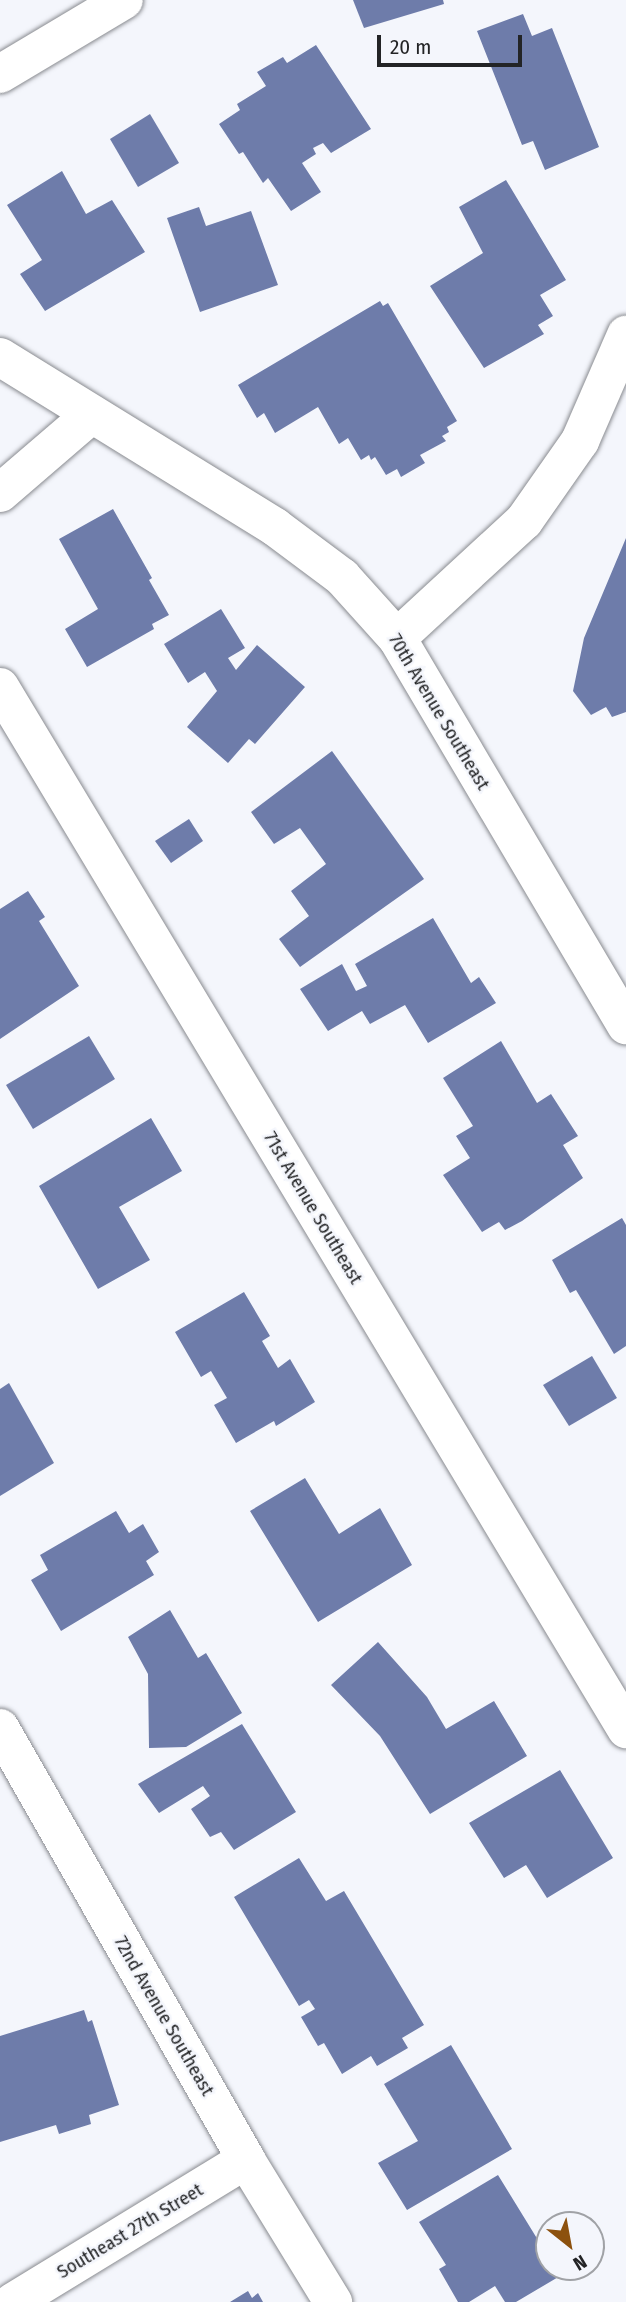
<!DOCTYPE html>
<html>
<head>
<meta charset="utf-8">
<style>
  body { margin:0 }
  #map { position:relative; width:626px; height:2302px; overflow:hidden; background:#f4f6fc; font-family:"Fira Sans Condensed",sans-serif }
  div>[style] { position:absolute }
  .building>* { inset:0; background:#6e7caa }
  .roads { filter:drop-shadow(0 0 2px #898b90) drop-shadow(0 0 2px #898b90) }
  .minor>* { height:38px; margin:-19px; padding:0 19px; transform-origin:19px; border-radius:19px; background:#fff }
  span { translate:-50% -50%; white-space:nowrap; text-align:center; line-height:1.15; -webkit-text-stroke:5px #f4f6fc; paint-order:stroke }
  .street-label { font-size:19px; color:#232426 }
  .north { position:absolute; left:535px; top:2211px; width:70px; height:70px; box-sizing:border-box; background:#f4f6fc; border:2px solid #a0a2a6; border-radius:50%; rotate:149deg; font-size:19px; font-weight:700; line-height:28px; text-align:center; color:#232426 }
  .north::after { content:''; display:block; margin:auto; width:24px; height:32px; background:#8c510e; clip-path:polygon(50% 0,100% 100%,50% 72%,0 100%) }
  .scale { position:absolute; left:377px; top:35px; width:145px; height:32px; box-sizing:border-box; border:4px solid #232426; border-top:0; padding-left:9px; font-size:21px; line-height:24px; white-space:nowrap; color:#232426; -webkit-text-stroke:5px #f4f6fc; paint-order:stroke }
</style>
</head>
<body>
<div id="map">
  <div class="building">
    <i style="clip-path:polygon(353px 0,443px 0,444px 4px,364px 28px)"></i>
    <i style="clip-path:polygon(523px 14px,532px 36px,552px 28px,599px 147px,545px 170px,533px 141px,522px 145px,477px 31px)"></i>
    <i style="clip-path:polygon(316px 45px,371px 129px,331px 153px,323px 143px,313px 148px,316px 154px,302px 163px,321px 192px,291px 211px,268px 178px,263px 183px,243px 152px,239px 154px,219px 124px,240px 110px,237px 104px,266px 86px,257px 72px,283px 57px,287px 63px)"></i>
    <i style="clip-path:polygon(150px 114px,179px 163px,138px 187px,110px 139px)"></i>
    <i style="clip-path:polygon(62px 171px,86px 214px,112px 200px,145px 252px,45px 311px,20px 274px,42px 260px,7px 205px)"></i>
    <i style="clip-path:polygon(506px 180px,566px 280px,540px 295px,553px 316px,538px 325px,544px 334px,484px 368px,430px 286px,483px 253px,459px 207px)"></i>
    <i style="clip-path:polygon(199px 207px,206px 226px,251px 211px,278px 285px,200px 312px,167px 218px)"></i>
    <i style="clip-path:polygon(380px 301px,383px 306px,388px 303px,457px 421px,447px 427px,449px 432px,442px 436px,446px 441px,420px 455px,425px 463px,401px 477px,397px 469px,386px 475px,375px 457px,371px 460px,369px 455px,361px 460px,348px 438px,339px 444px,318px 407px,275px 433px,264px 413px,257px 418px,238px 385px)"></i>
    <i style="clip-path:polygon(113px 509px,152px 578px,149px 580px,169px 615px,152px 624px,154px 629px,87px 667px,65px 629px,98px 609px,59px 539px)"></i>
    <i style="clip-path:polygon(626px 538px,626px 712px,612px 717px,606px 707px,591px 715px,573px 691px,584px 638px)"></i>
    <i style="clip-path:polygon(221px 609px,245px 648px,228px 658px,236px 670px,257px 645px,305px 687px,255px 744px,249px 739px,228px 763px,187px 727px,217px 691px,205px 672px,188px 683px,164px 644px)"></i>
    <i style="clip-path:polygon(332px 751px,424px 879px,300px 967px,279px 939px,309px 916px,291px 891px,326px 864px,300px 828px,274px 844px,251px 812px)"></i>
    <i style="clip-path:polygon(189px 819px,203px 841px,171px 863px,155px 841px)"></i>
    <i style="clip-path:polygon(28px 891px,45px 917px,39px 921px,79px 986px,0 1039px,0 909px)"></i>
    <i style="clip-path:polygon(433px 918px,471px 983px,479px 977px,496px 1003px,428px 1043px,405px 1005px,370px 1024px,362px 1011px,328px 1031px,300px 989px,342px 964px,356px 991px,367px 986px,355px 964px)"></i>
    <i style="clip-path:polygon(89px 1036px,115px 1079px,33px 1129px,6px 1085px)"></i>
    <i style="clip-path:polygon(501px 1041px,537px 1103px,551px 1094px,578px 1136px,563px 1145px,583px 1178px,522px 1221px,505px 1230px,499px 1222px,482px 1232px,443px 1175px,470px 1158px,456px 1136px,473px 1126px,443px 1078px)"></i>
    <i style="clip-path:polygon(151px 1118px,182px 1171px,119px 1207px,150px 1260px,98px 1289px,39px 1186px)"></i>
    <i style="clip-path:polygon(622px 1218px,626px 1225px,626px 1346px,614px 1354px,576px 1290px,570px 1293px,552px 1260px)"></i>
    <i style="clip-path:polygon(244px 1292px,270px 1336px,262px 1341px,278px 1368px,290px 1359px,315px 1402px,276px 1426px,274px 1421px,236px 1443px,214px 1405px,227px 1398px,211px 1371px,201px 1377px,175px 1332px)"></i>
    <i style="clip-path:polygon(592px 1356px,617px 1398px,569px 1426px,543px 1385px)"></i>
    <i style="clip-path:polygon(9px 1383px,54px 1463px,0 1496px,0 1389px)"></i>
    <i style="clip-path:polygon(305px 1478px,339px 1534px,380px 1508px,412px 1565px,318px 1622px,250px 1511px)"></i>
    <i style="clip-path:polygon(116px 1511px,129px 1533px,143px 1524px,159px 1552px,146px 1561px,154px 1575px,61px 1631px,31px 1580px,48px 1570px,40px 1555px)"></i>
    <i style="clip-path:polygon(170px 1610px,198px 1658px,206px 1653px,242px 1713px,186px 1747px,149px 1748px,148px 1674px,128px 1637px)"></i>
    <i style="clip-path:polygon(378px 1642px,427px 1697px,446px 1729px,494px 1701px,527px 1756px,430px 1814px,380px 1736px,331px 1685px)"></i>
    <i style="clip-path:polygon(242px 1724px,296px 1812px,234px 1850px,221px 1832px,210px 1837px,191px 1809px,210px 1796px,203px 1786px,159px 1813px,138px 1784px)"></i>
    <i style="clip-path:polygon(560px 1770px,613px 1858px,547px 1898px,526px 1865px,504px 1878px,469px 1823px)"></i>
    <i style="clip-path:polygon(299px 1858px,326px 1901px,344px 1891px,424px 2025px,402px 2038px,408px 2048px,377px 2066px,371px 2056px,342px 2074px,324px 2043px,318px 2046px,301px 2017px,315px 2009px,309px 2000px,299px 2006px,234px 1897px)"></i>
    <i style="clip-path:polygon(84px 2010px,88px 2022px,92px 2020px,119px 2105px,89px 2115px,91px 2124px,59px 2134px,56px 2125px,0 2142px,0 2036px)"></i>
    <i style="clip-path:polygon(451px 2045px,512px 2149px,407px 2210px,378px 2163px,418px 2141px,384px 2084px)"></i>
    <i style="clip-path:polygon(498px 2175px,549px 2258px,549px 2267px,555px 2267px,560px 2276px,516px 2302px,505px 2302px,495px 2286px,469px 2302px,458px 2302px,439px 2269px,446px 2265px,419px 2222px)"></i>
    <i style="clip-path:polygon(248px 2291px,252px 2298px,258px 2293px,263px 2302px,230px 2302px)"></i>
  </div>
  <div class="roads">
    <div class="minor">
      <i style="left:0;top:74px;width:144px;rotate:-30.8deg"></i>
      <i style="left:0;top:357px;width:323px;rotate:31.7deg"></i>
      <i style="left:275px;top:527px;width:84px;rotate:36.7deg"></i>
      <i style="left:342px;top:577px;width:82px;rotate:48deg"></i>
      <i style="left:397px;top:638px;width:450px;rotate:59.4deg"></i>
      <i style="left:0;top:493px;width:121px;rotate:-40.7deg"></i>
      <i style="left:397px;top:638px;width:173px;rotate:-42.7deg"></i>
      <i style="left:524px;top:521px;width:98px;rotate:-55deg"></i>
      <i style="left:580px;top:441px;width:116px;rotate:-66.5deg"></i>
      <i style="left:0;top:687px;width:1216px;rotate:59deg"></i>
      <i style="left:0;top:1728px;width:497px;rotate:60.3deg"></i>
      <i style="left:246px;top:2160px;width:167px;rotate:58.5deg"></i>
      <i style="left:13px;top:2302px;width:273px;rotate:-31.4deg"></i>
    </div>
  </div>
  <div class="street-label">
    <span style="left:439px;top:712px;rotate:59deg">70th Avenue Southeast</span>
    <span style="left:313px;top:1208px;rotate:59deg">71st Avenue Southeast</span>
    <span style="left:164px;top:2016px;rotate:60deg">72nd Avenue Southeast</span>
    <span style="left:130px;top:2231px;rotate:-31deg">Southeast 27th Street</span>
  </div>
  <div class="north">N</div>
  <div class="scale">20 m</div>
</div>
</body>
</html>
